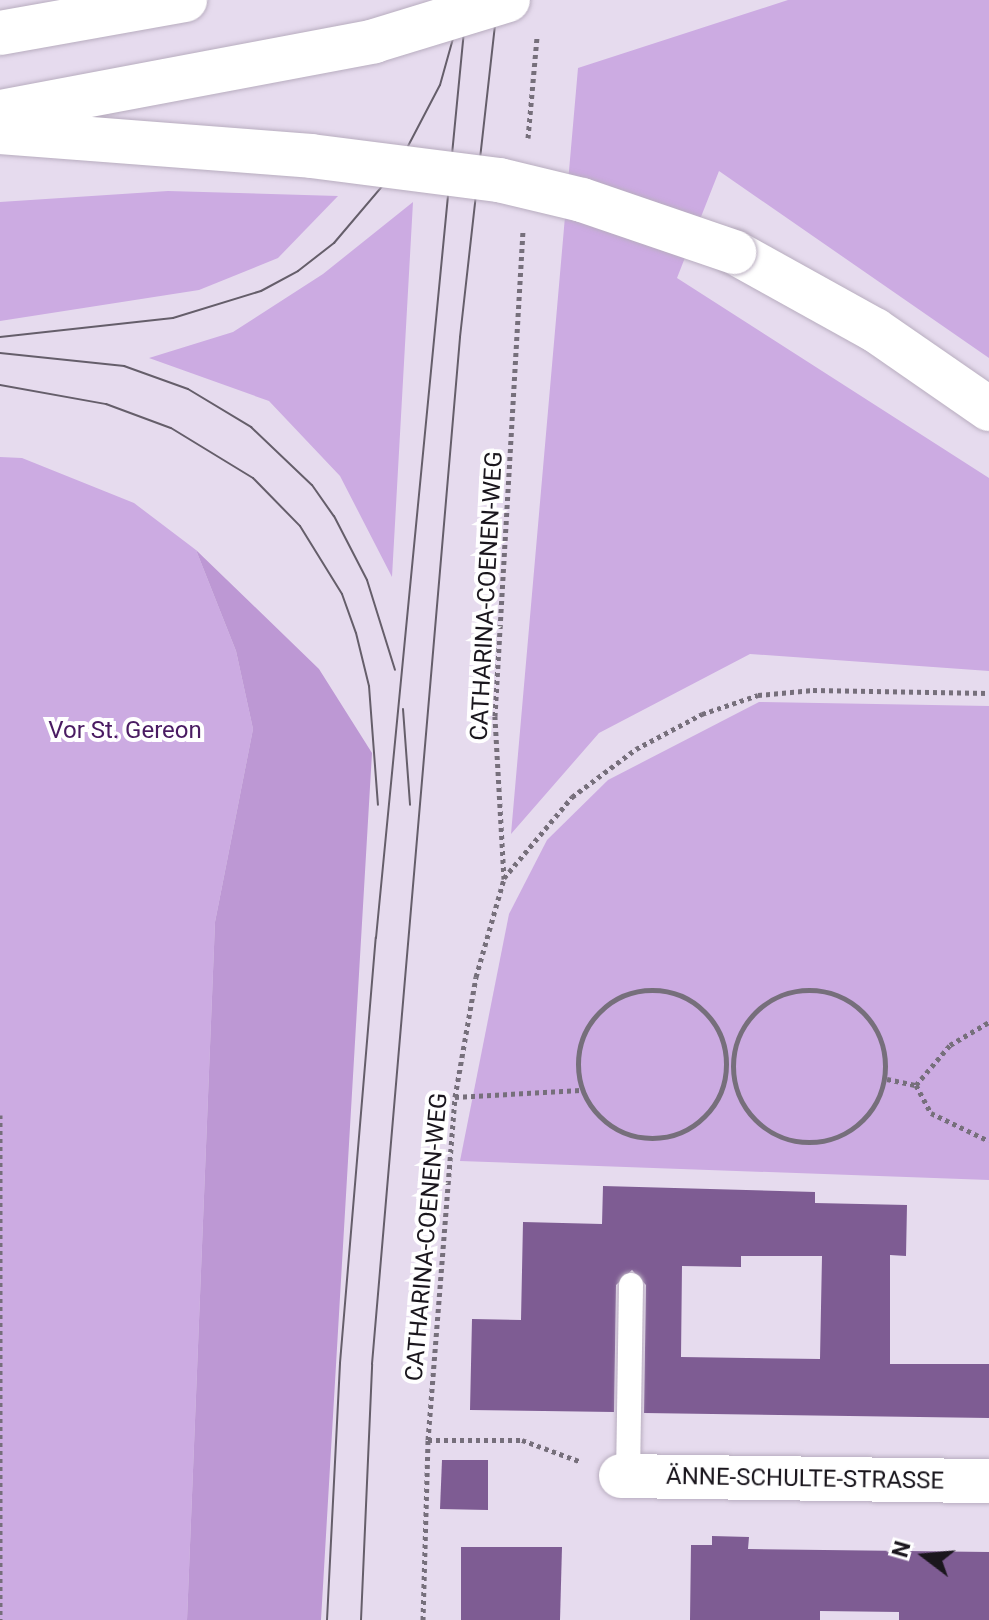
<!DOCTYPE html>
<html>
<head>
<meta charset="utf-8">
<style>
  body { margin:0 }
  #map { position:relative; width:989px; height:1620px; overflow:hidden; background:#e6dbee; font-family:Roboto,sans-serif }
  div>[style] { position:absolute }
  .green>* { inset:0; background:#ccabe2 }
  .forest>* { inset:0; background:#bd98d4 }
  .building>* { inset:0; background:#7e5c93 }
  .path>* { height:5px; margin-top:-2.5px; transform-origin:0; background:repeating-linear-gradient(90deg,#766f7b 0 4px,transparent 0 8px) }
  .path>.ring { margin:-2.5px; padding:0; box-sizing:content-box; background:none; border:5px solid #766f7b; border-radius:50% }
  .roads { filter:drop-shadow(0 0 2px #b8adbf) drop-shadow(0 0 2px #b8adbf) }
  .service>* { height:24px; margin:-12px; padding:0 12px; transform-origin:12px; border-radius:12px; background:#fff }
  .minor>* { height:44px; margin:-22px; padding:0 22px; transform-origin:22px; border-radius:22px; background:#fff }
  .secondary>* { height:44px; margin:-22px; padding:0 22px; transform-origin:22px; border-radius:22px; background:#fff }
  .tram>* { height:2px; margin:-1px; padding:0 1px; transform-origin:1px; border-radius:1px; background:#655e6a }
  .bridges { filter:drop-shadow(0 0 2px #b8adbf) drop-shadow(0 0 2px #b8adbf) }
  .secondary-bridge>* { height:44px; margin:-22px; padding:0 22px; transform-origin:22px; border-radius:22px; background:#fff }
  span { translate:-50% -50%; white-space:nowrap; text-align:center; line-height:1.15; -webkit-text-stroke:8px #fff; paint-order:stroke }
  .street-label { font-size:24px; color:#1a161d }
  .park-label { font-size:24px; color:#4a1b62 }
  .north { position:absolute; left:885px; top:1516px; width:80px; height:80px; -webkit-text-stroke:6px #fff; paint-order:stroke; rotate:286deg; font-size:22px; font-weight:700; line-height:32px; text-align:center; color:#1a161d }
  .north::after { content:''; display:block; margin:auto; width:28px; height:36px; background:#1a161d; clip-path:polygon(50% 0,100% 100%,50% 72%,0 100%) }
</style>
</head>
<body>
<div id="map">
  <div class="green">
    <i style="clip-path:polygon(788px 0,989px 0,989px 358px,719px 171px,677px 278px,989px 478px,989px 671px,750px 654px,599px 733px,511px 834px,578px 68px)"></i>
    <i style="clip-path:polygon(168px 191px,338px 196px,278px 258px,199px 290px,0 321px,0 202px)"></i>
    <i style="clip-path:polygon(413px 202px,392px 577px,340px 476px,269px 401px,149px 358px,233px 332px,323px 274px)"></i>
    <i style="clip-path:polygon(0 457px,22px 458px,134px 503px,196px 550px,236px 651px,253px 729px,215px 922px,187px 1620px,0 1620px)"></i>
    <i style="clip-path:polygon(759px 702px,989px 706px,989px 1180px,460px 1161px,509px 914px,547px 840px,608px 780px)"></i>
  </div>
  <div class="forest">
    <i style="clip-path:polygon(196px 550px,319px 669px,372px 753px,321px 1620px,187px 1620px,215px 922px,253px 729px,236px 651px)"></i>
  </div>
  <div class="building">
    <i style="clip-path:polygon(evenodd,603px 1186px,815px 1192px,815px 1203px,907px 1205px,906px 1256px,890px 1255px,890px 1364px,989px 1364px,989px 1418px,644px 1413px,646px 1285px,632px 1270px,616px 1285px,614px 1412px,470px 1410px,472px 1319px,521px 1320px,523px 1222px,602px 1224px,603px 1186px,741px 1256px,822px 1256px,820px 1359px,681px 1357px,682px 1266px,741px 1267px,741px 1256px)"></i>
    <i style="clip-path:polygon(442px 1460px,488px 1460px,488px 1510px,440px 1509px)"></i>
    <i style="clip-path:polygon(712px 1536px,749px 1537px,748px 1549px,989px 1552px,989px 1620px,899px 1620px,899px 1612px,820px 1611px,820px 1620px,690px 1620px,691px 1545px,712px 1545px)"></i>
    <i style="clip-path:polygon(461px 1547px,562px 1547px,560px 1620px,461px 1620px)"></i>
  </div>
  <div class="path">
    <i style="left:528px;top:138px;width:101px;rotate:-84.9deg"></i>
    <i style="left:504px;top:878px;width:106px;rotate:-50deg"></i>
    <i style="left:572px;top:797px;width:80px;rotate:-36.9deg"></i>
    <i style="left:636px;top:749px;width:75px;rotate:-27.9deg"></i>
    <i style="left:702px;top:714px;width:59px;rotate:-18.7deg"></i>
    <i style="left:758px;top:695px;width:55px;rotate:-5.2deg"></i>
    <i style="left:813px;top:690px;width:176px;rotate:1deg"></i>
    <i class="ring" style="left:733px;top:990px;width:147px;height:147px"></i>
    <i class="ring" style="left:578px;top:990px;width:143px;height:143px"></i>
    <i style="left:887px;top:1079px;width:30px;rotate:12deg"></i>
    <i style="left:916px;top:1085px;width:32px;rotate:62deg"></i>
    <i style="left:931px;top:1113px;width:64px;rotate:25.8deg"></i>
    <i style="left:916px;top:1085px;width:52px;rotate:-49.6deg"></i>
    <i style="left:950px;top:1045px;width:45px;rotate:-30.5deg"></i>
    <i style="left:455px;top:1097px;width:126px;rotate:-3.2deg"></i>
    <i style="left:0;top:1115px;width:505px;rotate:90deg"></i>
    <i style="left:428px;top:1440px;width:94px"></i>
    <i style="left:522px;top:1440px;width:61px;rotate:20.2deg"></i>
    <i style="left:423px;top:1620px;width:180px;rotate:-88.4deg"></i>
    <i style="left:428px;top:1440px;width:344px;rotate:-85.5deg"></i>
    <i style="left:455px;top:1097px;width:122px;rotate:-80.1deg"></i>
    <i style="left:476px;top:977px;width:102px;rotate:-74.1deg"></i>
    <i style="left:504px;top:879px;width:163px;rotate:-93.2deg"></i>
    <i style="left:495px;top:716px;width:485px;rotate:-86.7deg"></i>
  </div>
  <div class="roads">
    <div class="service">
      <i style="left:628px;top:1476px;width:191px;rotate:-89.1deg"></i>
    </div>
    <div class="minor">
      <i style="left:621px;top:1476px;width:368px;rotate:0.8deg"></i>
    </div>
    <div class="secondary">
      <i style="left:0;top:33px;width:188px;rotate:-10.1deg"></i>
      <i style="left:734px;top:252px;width:161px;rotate:29deg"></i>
      <i style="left:875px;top:330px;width:139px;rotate:34.7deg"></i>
    </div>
  </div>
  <div class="tram">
    <i style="left:0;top:337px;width:174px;rotate:-6.3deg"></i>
    <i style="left:173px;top:318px;width:92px;rotate:-17.1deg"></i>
    <i style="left:261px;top:291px;width:42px;rotate:-28.4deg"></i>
    <i style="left:298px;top:271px;width:46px;rotate:-37.9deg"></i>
    <i style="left:334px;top:243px;width:94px;rotate:-49.7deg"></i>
    <i style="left:395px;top:171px;width:97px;rotate:-62.4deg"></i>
    <i style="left:440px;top:85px;width:52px;rotate:-74.4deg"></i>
    <i style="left:0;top:353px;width:125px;rotate:6deg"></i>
    <i style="left:124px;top:366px;width:68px;rotate:19.8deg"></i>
    <i style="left:188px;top:389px;width:74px;rotate:31.1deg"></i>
    <i style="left:251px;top:427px;width:84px;rotate:43.6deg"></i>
    <i style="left:312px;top:485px;width:38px;rotate:55deg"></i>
    <i style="left:334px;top:516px;width:72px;rotate:62.7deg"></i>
    <i style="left:367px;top:580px;width:94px;rotate:72.7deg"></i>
    <i style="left:0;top:385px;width:108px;rotate:10.2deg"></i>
    <i style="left:106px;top:404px;width:69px;rotate:20.3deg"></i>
    <i style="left:171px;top:428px;width:96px;rotate:31.4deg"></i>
    <i style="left:253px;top:478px;width:67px;rotate:45.6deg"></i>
    <i style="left:300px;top:526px;width:80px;rotate:58.3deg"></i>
    <i style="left:342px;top:594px;width:41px;rotate:70.3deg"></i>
    <i style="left:356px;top:633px;width:55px;rotate:76.2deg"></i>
    <i style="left:369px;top:686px;width:119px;rotate:85.7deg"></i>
    <i style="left:403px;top:709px;width:96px;rotate:85.8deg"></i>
    <i style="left:327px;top:1620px;width:257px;rotate:-87.1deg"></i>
    <i style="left:340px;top:1363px;width:427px;rotate:-85.2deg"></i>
    <i style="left:376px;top:938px;width:942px;rotate:-84.46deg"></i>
    <i style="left:361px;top:1620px;width:256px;rotate:-87.5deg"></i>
    <i style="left:372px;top:1364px;width:1031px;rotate:-85.1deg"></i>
    <i style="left:460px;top:337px;width:339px;rotate:-83.6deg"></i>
  </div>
  <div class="bridges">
    <div class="secondary-bridge">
      <i style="left:0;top:112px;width:381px;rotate:-10.7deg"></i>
      <i style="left:374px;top:41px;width:140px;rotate:-17deg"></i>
      <i style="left:0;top:132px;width:312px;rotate:4.4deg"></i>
      <i style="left:311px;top:156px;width:190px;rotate:7.3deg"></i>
      <i style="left:499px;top:180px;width:85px;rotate:13.5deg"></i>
      <i style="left:582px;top:200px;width:161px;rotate:18.9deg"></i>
    </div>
  </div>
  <div class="street-label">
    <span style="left:487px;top:596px;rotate:-87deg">CATHARINA-COENEN-WEG</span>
    <span style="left:427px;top:1237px;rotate:-85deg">CATHARINA-COENEN-WEG</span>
    <span style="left:805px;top:1479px;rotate:1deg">ÄNNE-SCHULTE-STRASSE</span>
  </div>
  <div class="park-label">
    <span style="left:125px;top:731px">Vor St. Gereon</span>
  </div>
  <div class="north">N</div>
</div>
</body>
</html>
